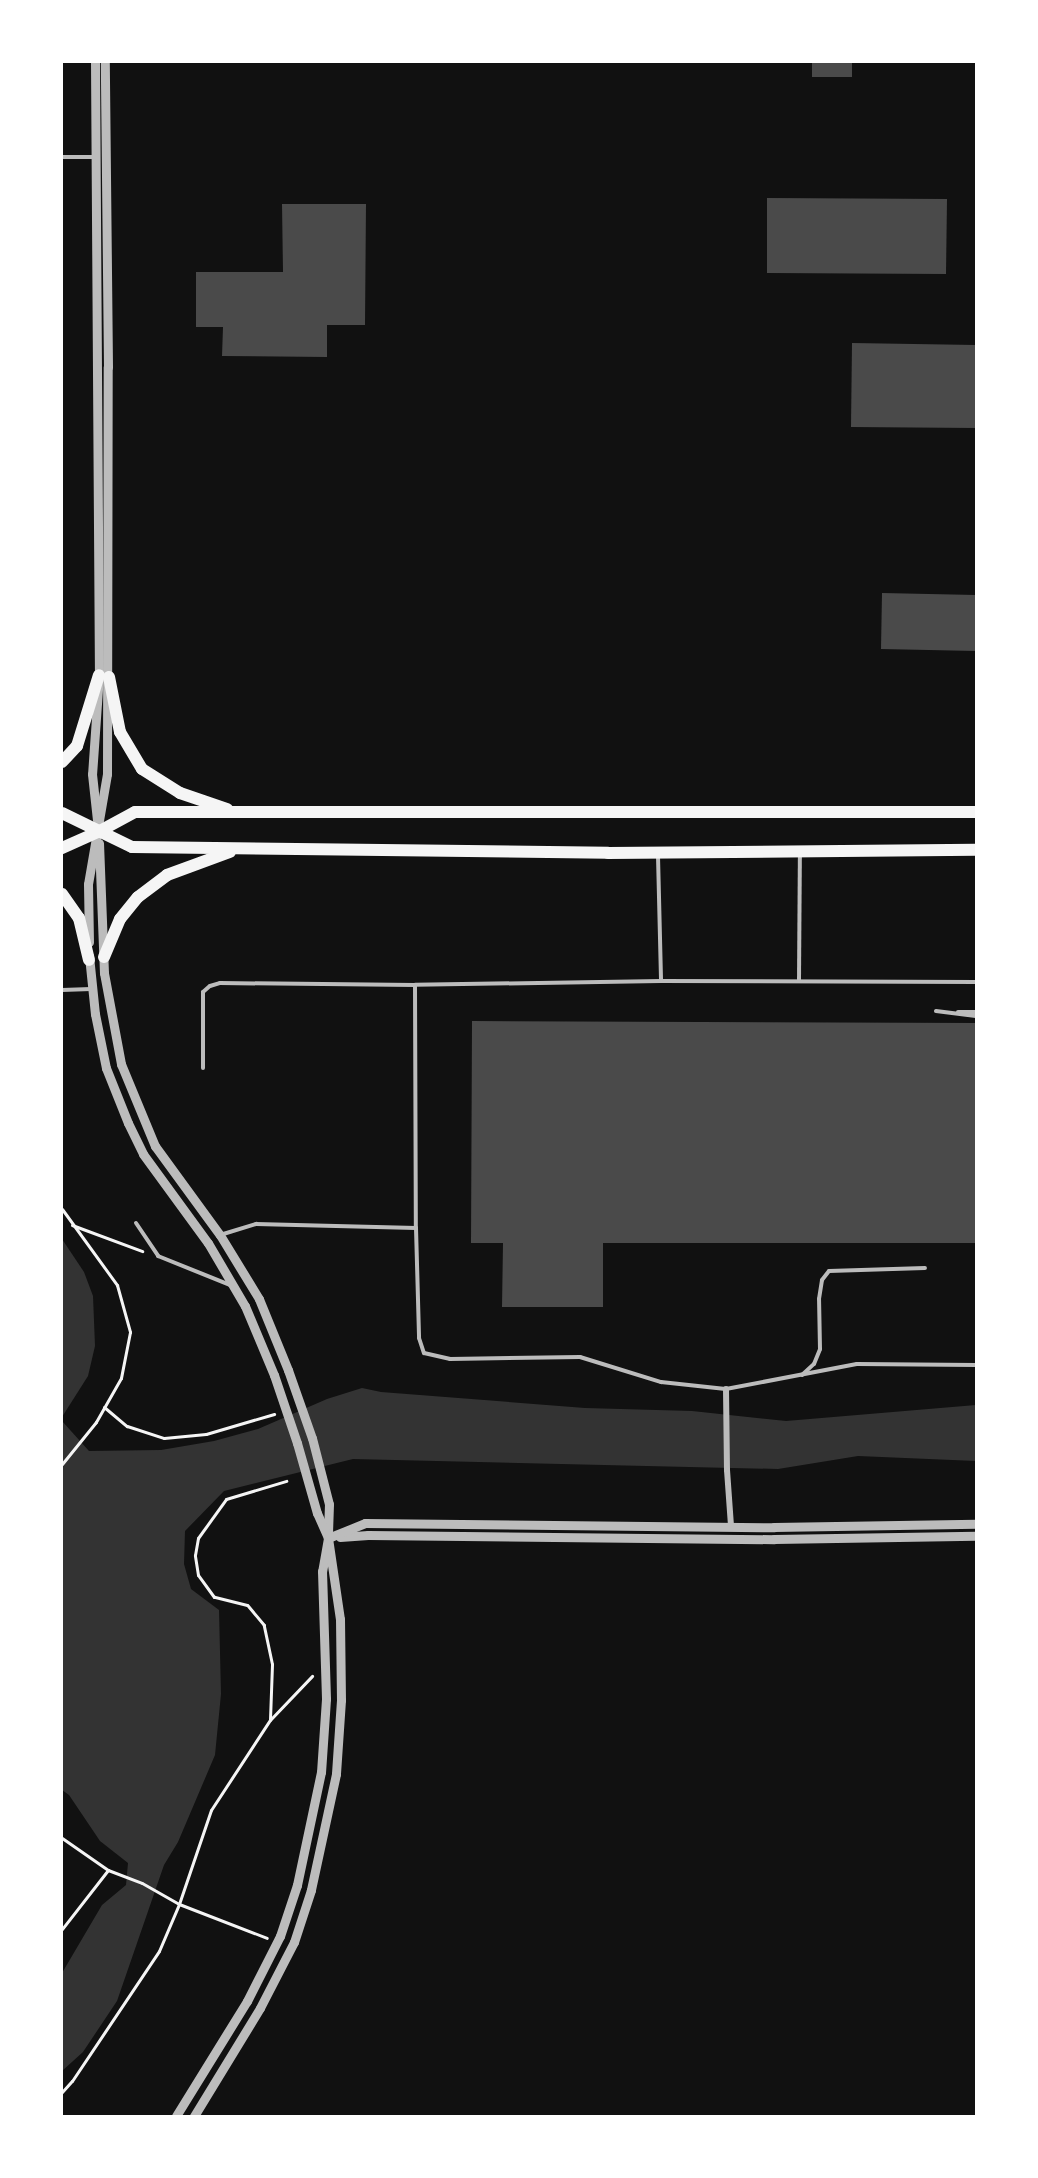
<!DOCTYPE html>
<html>
<head>
<meta charset="utf-8">
<style>
  body { margin:0 }
  #map { position:relative; width:1038px; height:2178px; overflow:hidden; background:#111; font-family:"Fira Sans Condensed",sans-serif }
  div>[style] { position:absolute }
  .water>* { inset:0; background:#333 }
  .building>* { inset:0; background:#4a4a4a }
  .path>* { height:3px; margin:-1.5px; padding:0 1.5px; transform-origin:1.5px; border-radius:1.5px; background:#f5f5f5 }
  .service>* { height:4px; margin:-2px; padding:0 2px; transform-origin:2px; border-radius:2px; background:#bcbcbc }
  .minor>* { height:6px; margin:-3px; padding:0 3px; transform-origin:3px; border-radius:3px; background:#bcbcbc }
  .tertiary>* { height:9px; margin:-4.5px; padding:0 4.5px; transform-origin:4.5px; border-radius:4.5px; background:#bcbcbc }
  .primary>* { height:12px; margin:-6px; padding:0 6px; transform-origin:6px; border-radius:6px; background:#f5f5f5 }
  span { translate:-50% -50%; white-space:nowrap; text-align:center; line-height:1.15; -webkit-text-stroke:4.5px #fff; paint-order:stroke }
  .frame { position:absolute; inset:0; border:63px solid #fff; pointer-events:none }
</style>
</head>
<body>
<div id="map">
  <div class="water">
    <i style="clip-path:polygon(62px 1239px,84px 1272px,93px 1296px,95px 1346px,88px 1376px,62px 1417px)"></i>
    <i style="clip-path:polygon(362px 1388px,381px 1392px,585px 1408px,692px 1411px,786px 1421px,976px 1405px,976px 1461px,858px 1456px,778px 1469px,353px 1459px,224px 1491px,185px 1531px,184px 1564px,191px 1589px,219px 1610px,221px 1694px,215px 1755px,178px 1842px,164px 1865px,117px 2001px,83px 2052px,62px 2071px,62px 1973px,102px 1905px,126px 1885px,128px 1863px,100px 1841px,69px 1795px,62px 1790px,62px 1421px,89px 1451px,161px 1450px,214px 1441px,258px 1429px,327px 1399px)"></i>
  </div>
  <div class="building">
    <i style="clip-path:polygon(812px 62px,852px 62px,852px 77px,812px 77px)"></i>
    <i style="clip-path:polygon(767px 198px,947px 199px,946px 274px,767px 273px)"></i>
    <i style="clip-path:polygon(282px 204px,366px 204px,365px 325px,327px 325px,327px 357px,222px 356px,223px 327px,196px 327px,196px 272px,283px 272px)"></i>
    <i style="clip-path:polygon(852px 343px,976px 345px,976px 428px,851px 427px)"></i>
    <i style="clip-path:polygon(882px 593px,976px 595px,976px 651px,881px 649px)"></i>
    <i style="clip-path:polygon(472px 1021px,976px 1023px,976px 1243px,603px 1243px,603px 1307px,502px 1307px,503px 1243px,471px 1243px)"></i>
  </div>
  <div class="path">
    <i style="left:62px;top:1209px;width:94px;rotate:54.1deg"></i>
    <i style="left:117px;top:1285px;width:49px;rotate:74.5deg"></i>
    <i style="left:130px;top:1332px;width:47px;rotate:101.1deg"></i>
    <i style="left:121px;top:1378px;width:51px;rotate:119.6deg"></i>
    <i style="left:96px;top:1422px;width:54px;rotate:129deg"></i>
    <i style="left:72px;top:1225px;width:75px;rotate:20.4deg"></i>
    <i style="left:104px;top:1407px;width:30px;rotate:40deg"></i>
    <i style="left:127px;top:1426px;width:39px;rotate:18deg"></i>
    <i style="left:164px;top:1438px;width:42px;rotate:-5.4deg"></i>
    <i style="left:206px;top:1434px;width:71px;rotate:-16.4deg"></i>
    <i style="left:270px;top:1719px;width:55px;rotate:-87.9deg"></i>
    <i style="left:272px;top:1664px;width:40px;rotate:-102deg"></i>
    <i style="left:264px;top:1625px;width:26px;rotate:-130deg"></i>
    <i style="left:247px;top:1605px;width:34px;rotate:-166deg"></i>
    <i style="left:214px;top:1597px;width:27px;rotate:-126deg"></i>
    <i style="left:198px;top:1575px;width:20px;rotate:-99deg"></i>
    <i style="left:195px;top:1555px;width:17px;rotate:-80deg"></i>
    <i style="left:198px;top:1538px;width:48px;rotate:-54.3deg"></i>
    <i style="left:226px;top:1499px;width:63px;rotate:-16.7deg"></i>
    <i style="left:62px;top:1838px;width:56px;rotate:34.8deg"></i>
    <i style="left:108px;top:1870px;width:75px;rotate:127.9deg"></i>
    <i style="left:108px;top:1870px;width:36px;rotate:21deg"></i>
    <i style="left:142px;top:1883px;width:43px;rotate:29.6deg"></i>
    <i style="left:179px;top:1904px;width:94px;rotate:21.1deg"></i>
    <i style="left:62px;top:2092px;width:15px;rotate:-48deg"></i>
    <i style="left:72px;top:2081px;width:156px;rotate:-56.2deg"></i>
    <i style="left:159px;top:1951px;width:51px;rotate:-66.9deg"></i>
    <i style="left:179px;top:1904px;width:99px;rotate:-71.2deg"></i>
    <i style="left:211px;top:1810px;width:108px;rotate:-56.8deg"></i>
    <i style="left:270px;top:1720px;width:61px;rotate:-46.3deg"></i>
  </div>
  <div class="service">
    <i style="left:62px;top:157px;width:34px"></i>
    <i style="left:658px;top:856px;width:125px;rotate:88.6deg"></i>
    <i style="left:799px;top:981px;width:128px;rotate:-89.6deg"></i>
    <i style="left:976px;top:982px;width:315px;rotate:-179.8deg"></i>
    <i style="left:661px;top:981px;width:246px;rotate:179.1deg"></i>
    <i style="left:415px;top:985px;width:243px;rotate:89.8deg"></i>
    <i style="left:416px;top:1228px;width:110px;rotate:88.4deg"></i>
    <i style="left:419px;top:1338px;width:16px;rotate:72deg"></i>
    <i style="left:424px;top:1353px;width:27px;rotate:13deg"></i>
    <i style="left:450px;top:1359px;width:130px;rotate:-0.9deg"></i>
    <i style="left:580px;top:1357px;width:85px;rotate:17.2deg"></i>
    <i style="left:661px;top:1382px;width:65px;rotate:6.1deg"></i>
    <i style="left:726px;top:1389px;width:133px;rotate:-10.8deg"></i>
    <i style="left:857px;top:1364px;width:119px;rotate:0.5deg"></i>
    <i style="left:62px;top:990px;width:29px;rotate:-2deg"></i>
    <i style="left:936px;top:1011px;width:40px;rotate:7.1deg"></i>
    <i style="left:958px;top:1012px;width:18px"></i>
    <i style="left:203px;top:1068px;width:76px;rotate:-90deg"></i>
    <i style="left:203px;top:992px;width:9px;rotate:-41deg"></i>
    <i style="left:210px;top:986px;width:10px;rotate:-17deg"></i>
    <i style="left:220px;top:983px;width:195px;rotate:0.6deg"></i>
    <i style="left:136px;top:1223px;width:40px;rotate:56deg"></i>
    <i style="left:158px;top:1256px;width:78px;rotate:21.9deg"></i>
    <i style="left:220px;top:1235px;width:38px;rotate:-17deg"></i>
    <i style="left:256px;top:1224px;width:160px;rotate:1.4deg"></i>
    <i style="left:802px;top:1375px;width:16px;rotate:-43deg"></i>
    <i style="left:814px;top:1364px;width:16px;rotate:-68deg"></i>
    <i style="left:820px;top:1349px;width:50px;rotate:-91.1deg"></i>
    <i style="left:819px;top:1299px;width:19px;rotate:-81deg"></i>
    <i style="left:822px;top:1280px;width:11px;rotate:-52deg"></i>
    <i style="left:829px;top:1271px;width:96px;rotate:-1.8deg"></i>
  </div>
  <div class="minor">
    <i style="left:726px;top:1389px;width:81px;rotate:89.3deg"></i>
    <i style="left:727px;top:1470px;width:56px;rotate:85.9deg"></i>
  </div>
  <div class="tertiary">
    <i style="left:95px;top:62px;width:613px;rotate:89.63deg"></i>
    <i style="left:99px;top:675px;width:99px;rotate:94deg"></i>
    <i style="left:92px;top:774px;width:46px;rotate:83.8deg"></i>
    <i style="left:99px;top:843px;width:130px;rotate:87.8deg"></i>
    <i style="left:104px;top:973px;width:93px;rotate:79.4deg"></i>
    <i style="left:121px;top:1064px;width:89px;rotate:67.5deg"></i>
    <i style="left:155px;top:1146px;width:110px;rotate:53.9deg"></i>
    <i style="left:220px;top:1235px;width:75px;rotate:58.6deg"></i>
    <i style="left:259px;top:1299px;width:77px;rotate:67.8deg"></i>
    <i style="left:288px;top:1370px;width:72px;rotate:70.6deg"></i>
    <i style="left:312px;top:1438px;width:68px;rotate:75.6deg"></i>
    <i style="left:329px;top:1504px;width:34px;rotate:92deg"></i>
    <i style="left:328px;top:1538px;width:34px;rotate:100deg"></i>
    <i style="left:322px;top:1571px;width:128px;rotate:88.2deg"></i>
    <i style="left:326px;top:1699px;width:73px;rotate:93.9deg"></i>
    <i style="left:321px;top:1772px;width:116px;rotate:102deg"></i>
    <i style="left:297px;top:1885px;width:54px;rotate:108.4deg"></i>
    <i style="left:280px;top:1936px;width:73px;rotate:116.9deg"></i>
    <i style="left:247px;top:2001px;width:135px;rotate:121.7deg"></i>
    <i style="left:89px;top:942px;width:58px;rotate:-91deg"></i>
    <i style="left:88px;top:884px;width:112px;rotate:-80.2deg"></i>
    <i style="left:107px;top:774px;width:407px;rotate:-89.9deg"></i>
    <i style="left:108px;top:367px;width:305px;rotate:-90.6deg"></i>
    <i style="left:89px;top:956px;width:58px;rotate:84.1deg"></i>
    <i style="left:95px;top:1014px;width:55px;rotate:78.5deg"></i>
    <i style="left:106px;top:1068px;width:59px;rotate:68.2deg"></i>
    <i style="left:128px;top:1123px;width:34px;rotate:64deg"></i>
    <i style="left:143px;top:1154px;width:110px;rotate:53.9deg"></i>
    <i style="left:208px;top:1243px;width:73px;rotate:59.6deg"></i>
    <i style="left:245px;top:1306px;width:75px;rotate:67.2deg"></i>
    <i style="left:274px;top:1375px;width:72px;rotate:71.3deg"></i>
    <i style="left:297px;top:1443px;width:73px;rotate:74.1deg"></i>
    <i style="left:317px;top:1513px;width:27px;rotate:66deg"></i>
    <i style="left:328px;top:1538px;width:82px;rotate:81.6deg"></i>
    <i style="left:340px;top:1619px;width:81px;rotate:89.3deg"></i>
    <i style="left:341px;top:1700px;width:74px;rotate:93.9deg"></i>
    <i style="left:336px;top:1774px;width:119px;rotate:102.2deg"></i>
    <i style="left:311px;top:1890px;width:55px;rotate:108.1deg"></i>
    <i style="left:294px;top:1942px;width:74px;rotate:117.3deg"></i>
    <i style="left:260px;top:2008px;width:127px;rotate:121.4deg"></i>
    <i style="left:340px;top:1537px;width:28px;rotate:-4deg"></i>
    <i style="left:368px;top:1535px;width:406px;rotate:0.6deg"></i>
    <i style="left:774px;top:1539px;width:202px;rotate:-0.9deg"></i>
    <i style="left:328px;top:1538px;width:40px;rotate:-22deg"></i>
    <i style="left:365px;top:1523px;width:409px;rotate:0.6deg"></i>
    <i style="left:774px;top:1527px;width:202px;rotate:-0.9deg"></i>
  </div>
  <div class="primary">
    <i style="left:109px;top:677px;width:56px;rotate:78.7deg"></i>
    <i style="left:120px;top:732px;width:43px;rotate:59.3deg"></i>
    <i style="left:142px;top:769px;width:45px;rotate:32.3deg"></i>
    <i style="left:180px;top:793px;width:50px;rotate:18.8deg"></i>
    <i style="left:62px;top:762px;width:22px;rotate:-47deg"></i>
    <i style="left:77px;top:746px;width:74px;rotate:-72.8deg"></i>
    <i style="left:62px;top:813px;width:78px;rotate:25.9deg"></i>
    <i style="left:132px;top:847px;width:476px;rotate:0.7deg"></i>
    <i style="left:608px;top:853px;width:368px;rotate:-0.5deg"></i>
    <i style="left:62px;top:848px;width:39px;rotate:-24deg"></i>
    <i style="left:98px;top:832px;width:42px;rotate:-28.4deg"></i>
    <i style="left:135px;top:812px;width:841px"></i>
    <i style="left:62px;top:894px;width:29px;rotate:55deg"></i>
    <i style="left:79px;top:918px;width:43px;rotate:76.6deg"></i>
    <i style="left:104px;top:957px;width:41px;rotate:-67.2deg"></i>
    <i style="left:120px;top:919px;width:28px;rotate:-51deg"></i>
    <i style="left:138px;top:897px;width:36px;rotate:-37deg"></i>
    <i style="left:167px;top:875px;width:67px;rotate:-20.1deg"></i>
  </div>
  <div class="frame"></div>
</div>
</body>
</html>
